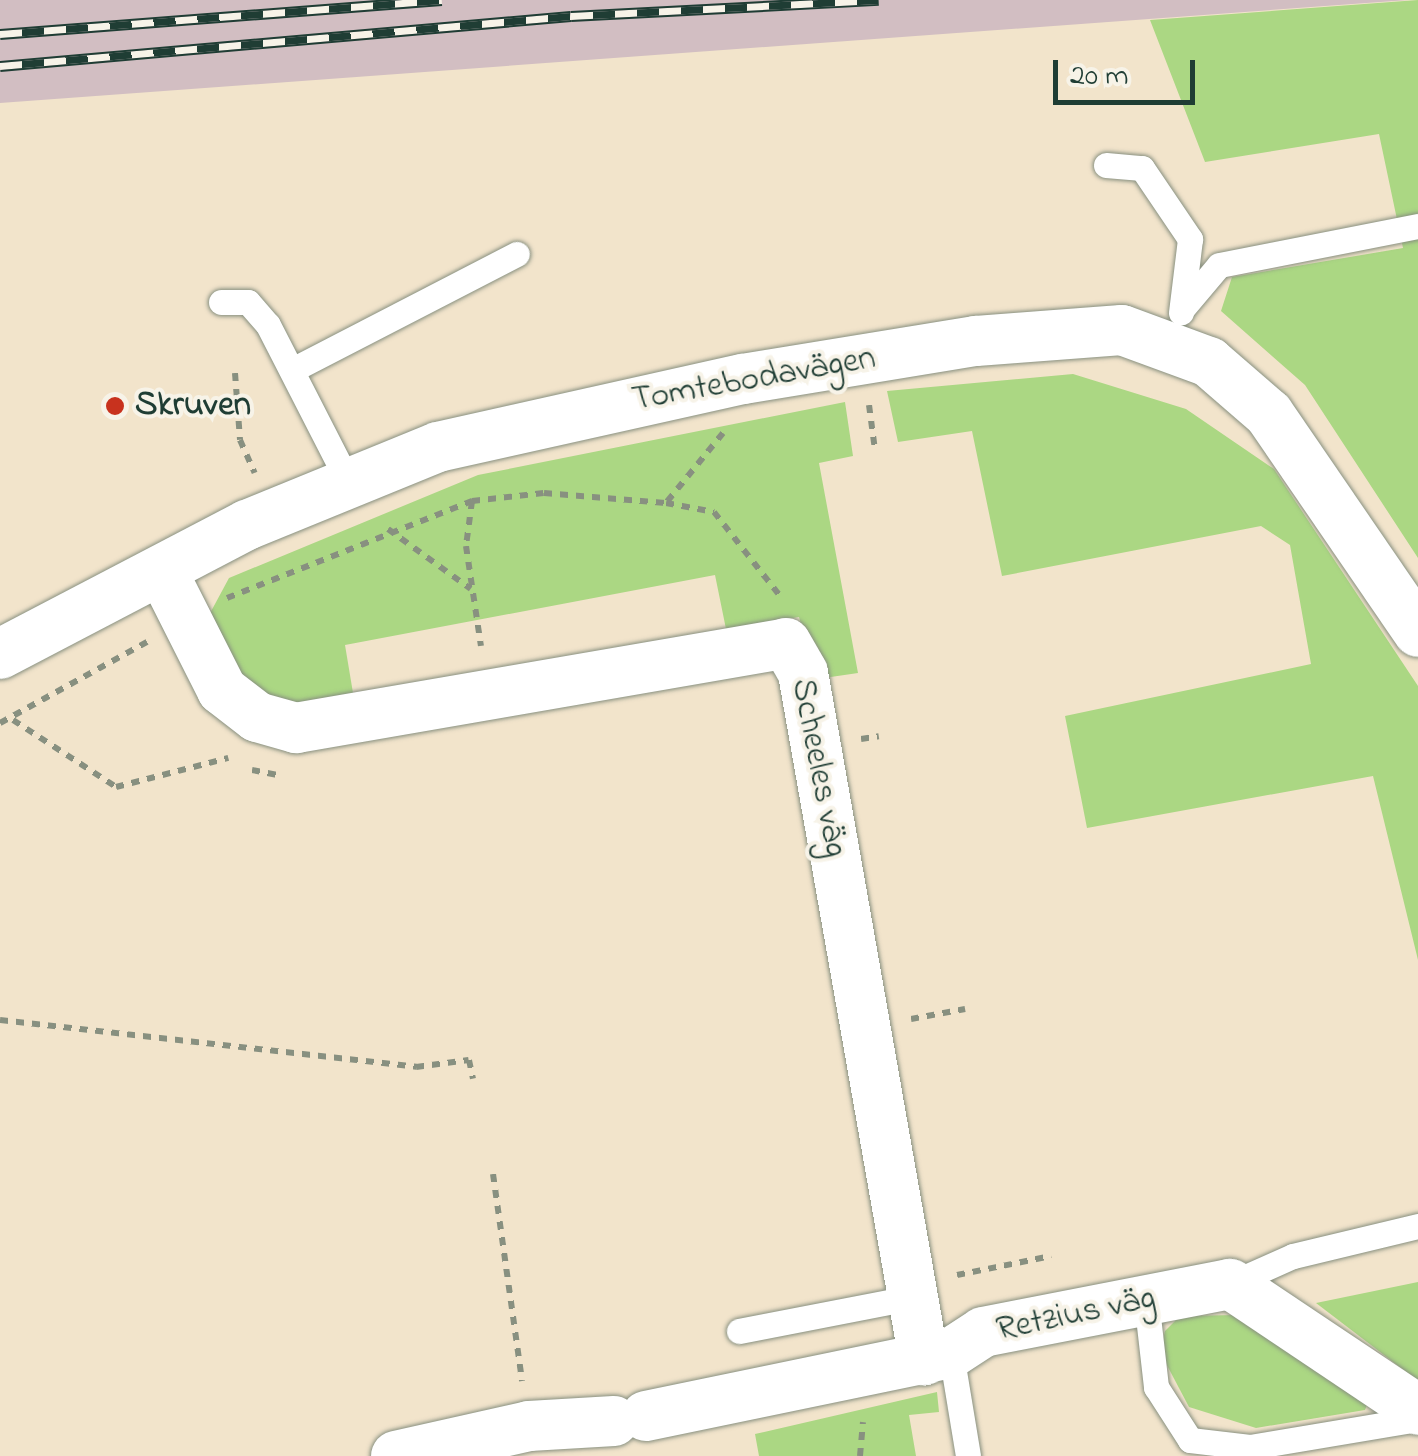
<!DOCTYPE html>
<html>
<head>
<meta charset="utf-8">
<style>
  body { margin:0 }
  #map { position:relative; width:1418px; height:1456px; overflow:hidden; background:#f2e4cb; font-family:"Indie Flower",sans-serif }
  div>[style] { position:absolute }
  .industrial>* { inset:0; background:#d2bec2 }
  .green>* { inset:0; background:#abd783 }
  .path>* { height:6px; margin-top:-3px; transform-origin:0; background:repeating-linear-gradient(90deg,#889080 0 8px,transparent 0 16px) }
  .roads { filter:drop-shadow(0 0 2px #889080) drop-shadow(0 0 2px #889080) }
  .lane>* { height:25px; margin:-12.5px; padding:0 12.5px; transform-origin:12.5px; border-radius:12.5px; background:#fff }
  .street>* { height:50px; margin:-25px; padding:0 25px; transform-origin:25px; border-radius:25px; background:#fff }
  .rail>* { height:11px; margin-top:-5.5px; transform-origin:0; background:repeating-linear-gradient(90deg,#f7f3e8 0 22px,#1f3d34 0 44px); box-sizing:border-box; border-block:2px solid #1f3d34 }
  .dots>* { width:28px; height:28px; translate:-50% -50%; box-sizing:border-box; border:5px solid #f7f3e8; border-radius:50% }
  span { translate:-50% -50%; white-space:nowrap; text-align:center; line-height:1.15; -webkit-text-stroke:8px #f7f3e8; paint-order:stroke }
  .street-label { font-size:35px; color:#1f3d34 }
  .poi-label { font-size:35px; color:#1f3d34; font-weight:700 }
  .left { translate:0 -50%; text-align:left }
  .scale { position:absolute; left:1053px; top:60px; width:142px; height:45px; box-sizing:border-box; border:5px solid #1f3d34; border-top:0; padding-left:12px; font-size:30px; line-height:35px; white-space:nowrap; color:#1f3d34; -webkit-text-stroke:8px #f7f3e8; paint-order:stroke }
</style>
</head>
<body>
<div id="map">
  <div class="industrial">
    <i style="clip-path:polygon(0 0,1408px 0,0 103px)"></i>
  </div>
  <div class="green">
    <i style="clip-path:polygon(1418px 0,1418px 558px,1305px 385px,1221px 311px,1232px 277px,1403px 248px,1379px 134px,1205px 162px,1150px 20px)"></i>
    <i style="clip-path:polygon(1073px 374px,1186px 409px,1274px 469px,1418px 686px,1418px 960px,1373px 776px,1087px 828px,1065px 716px,1311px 664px,1290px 545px,1261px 526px,1002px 576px,972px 431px,898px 442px,887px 391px)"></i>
    <i style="clip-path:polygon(845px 402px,853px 456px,819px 463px,858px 673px,817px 679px,799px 617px,726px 629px,715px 575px,345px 645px,354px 699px,298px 708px,263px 699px,201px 630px,229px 578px,478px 475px)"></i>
    <i style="clip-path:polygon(1418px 1282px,1418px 1381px,1316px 1303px)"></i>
    <i style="clip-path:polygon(1237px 1315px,1370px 1397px,1365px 1410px,1256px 1428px,1189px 1407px,1160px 1352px,1165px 1331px,1180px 1316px)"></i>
    <i style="clip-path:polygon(937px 1392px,939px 1412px,909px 1415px,916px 1456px,759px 1456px,755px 1434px)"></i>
  </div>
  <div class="path">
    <i style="left:235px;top:373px;width:67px;rotate:85.7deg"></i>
    <i style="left:240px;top:440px;width:36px;rotate:66deg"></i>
    <i style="left:869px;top:405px;width:45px;rotate:82.4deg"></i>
    <i style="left:723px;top:433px;width:90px;rotate:129.2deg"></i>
    <i style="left:666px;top:503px;width:49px;rotate:10.6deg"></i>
    <i style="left:714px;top:512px;width:108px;rotate:51.8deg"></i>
    <i style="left:472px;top:501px;width:45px;rotate:97.6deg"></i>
    <i style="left:466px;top:546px;width:101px;rotate:81.5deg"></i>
    <i style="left:388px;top:529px;width:102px;rotate:35.9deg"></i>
    <i style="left:227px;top:598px;width:264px;rotate:-21.6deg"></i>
    <i style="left:472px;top:501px;width:72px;rotate:-6.3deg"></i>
    <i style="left:544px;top:493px;width:122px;rotate:4.7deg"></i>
    <i style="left:13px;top:720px;width:123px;rotate:33deg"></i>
    <i style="left:116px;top:787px;width:116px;rotate:-14.5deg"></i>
    <i style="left:0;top:723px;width:168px;rotate:-28.9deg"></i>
    <i style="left:861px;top:739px;width:18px;rotate:-9deg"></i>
    <i style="left:252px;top:770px;width:26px;rotate:11deg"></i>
    <i style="left:911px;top:1019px;width:55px;rotate:-10.5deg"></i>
    <i style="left:0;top:1020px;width:419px;rotate:6.4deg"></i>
    <i style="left:416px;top:1067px;width:53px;rotate:-7.5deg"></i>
    <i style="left:469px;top:1060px;width:19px;rotate:78deg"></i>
    <i style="left:493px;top:1174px;width:209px;rotate:82deg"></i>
    <i style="left:957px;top:1275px;width:96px;rotate:-11.4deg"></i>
    <i style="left:860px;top:1456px;width:34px;rotate:-85deg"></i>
  </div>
  <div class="roads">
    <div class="lane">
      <i style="left:1106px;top:165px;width:36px;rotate:5deg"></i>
      <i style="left:1142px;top:168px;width:86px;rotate:55.9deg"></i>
      <i style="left:1190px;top:239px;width:74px;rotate:97deg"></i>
      <i style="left:221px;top:302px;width:27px"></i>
      <i style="left:248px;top:302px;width:30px;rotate:49deg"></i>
      <i style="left:268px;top:325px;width:175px;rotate:62.9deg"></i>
      <i style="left:1182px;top:309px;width:57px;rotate:-49.9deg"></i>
      <i style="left:1219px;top:265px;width:203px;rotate:-11.1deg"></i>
      <i style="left:292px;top:370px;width:253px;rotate:-27.3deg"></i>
      <i style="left:1230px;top:1284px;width:69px;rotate:-24deg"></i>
      <i style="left:1293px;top:1256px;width:129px;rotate:-13.5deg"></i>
      <i style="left:1146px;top:1299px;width:89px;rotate:83.5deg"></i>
      <i style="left:1156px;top:1387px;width:63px;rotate:57.3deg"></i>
      <i style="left:1190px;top:1440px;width:60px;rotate:6.7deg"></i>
      <i style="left:1250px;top:1447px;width:170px;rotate:-9.5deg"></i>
      <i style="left:739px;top:1331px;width:178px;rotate:-11deg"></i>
      <i style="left:951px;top:1353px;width:104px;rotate:80.6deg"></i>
    </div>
    <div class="street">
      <i style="left:164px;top:575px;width:129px;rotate:63.2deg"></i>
      <i style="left:222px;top:690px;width:44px;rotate:37.6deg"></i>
      <i style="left:257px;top:717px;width:41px;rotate:15.8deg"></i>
      <i style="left:296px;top:728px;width:497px;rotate:-9.8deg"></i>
      <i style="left:786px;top:643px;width:34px;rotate:60deg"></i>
      <i style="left:803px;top:673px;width:698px;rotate:80.01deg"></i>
      <i style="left:0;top:654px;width:279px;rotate:-27.6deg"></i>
      <i style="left:247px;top:525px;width:206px;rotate:-22.2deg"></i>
      <i style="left:438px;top:447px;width:312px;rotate:-12.6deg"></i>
      <i style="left:743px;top:379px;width:236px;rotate:-9.3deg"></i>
      <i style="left:976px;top:341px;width:146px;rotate:-4.3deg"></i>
      <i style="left:1122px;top:330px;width:93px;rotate:20.2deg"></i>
      <i style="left:1209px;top:362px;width:79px;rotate:40.9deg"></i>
      <i style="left:1269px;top:414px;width:264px;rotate:55.6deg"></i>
      <i style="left:646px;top:1416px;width:311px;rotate:-11.7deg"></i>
      <i style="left:951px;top:1353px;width:38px;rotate:-33deg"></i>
      <i style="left:983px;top:1332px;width:252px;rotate:-11deg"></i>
      <i style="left:1230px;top:1284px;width:226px;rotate:33.8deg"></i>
      <i style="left:396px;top:1456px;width:136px;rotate:-12.7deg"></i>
      <i style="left:529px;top:1426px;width:85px;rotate:-3.4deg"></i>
    </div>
  </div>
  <div class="rail">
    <i style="left:0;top:34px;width:443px;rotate:-4.4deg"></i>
    <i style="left:0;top:66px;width:573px;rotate:-5deg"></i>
    <i style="left:571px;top:16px;width:308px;rotate:-3deg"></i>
  </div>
  <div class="dots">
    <i style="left:115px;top:406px;background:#c8321e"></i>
  </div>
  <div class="street-label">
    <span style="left:754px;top:380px;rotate:-10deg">Tomtebodavägen</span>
    <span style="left:818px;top:768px;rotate:79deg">Scheeles väg</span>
    <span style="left:1076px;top:1315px;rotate:-12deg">Retzius väg</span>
  </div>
  <div class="poi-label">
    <span class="left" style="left:135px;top:406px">Skruven</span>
  </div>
  <div class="scale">20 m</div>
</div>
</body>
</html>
